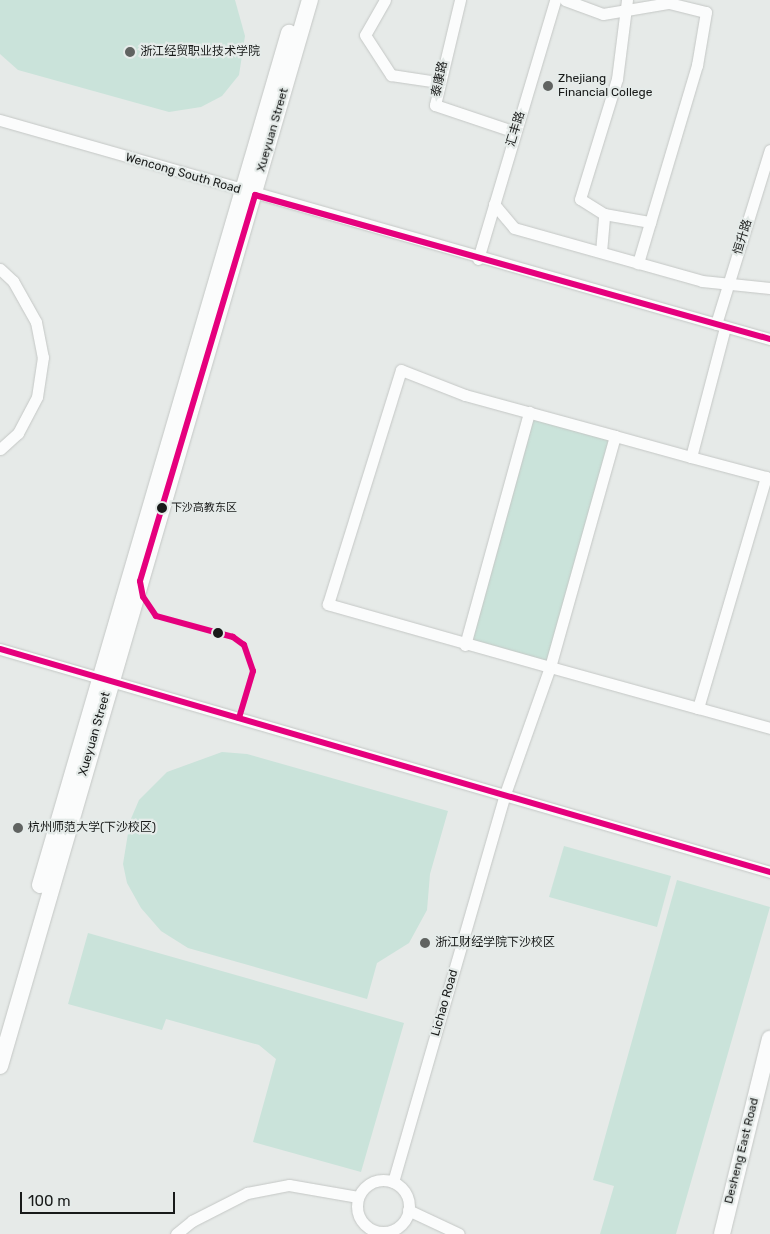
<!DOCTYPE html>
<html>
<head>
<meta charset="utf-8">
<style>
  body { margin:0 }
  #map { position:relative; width:770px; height:1234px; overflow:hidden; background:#e6eae8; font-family:Rubik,"Noto Sans SC",sans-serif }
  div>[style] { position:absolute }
  .green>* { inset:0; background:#cae3da }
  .roads { filter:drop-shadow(0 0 1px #c4c7c5) drop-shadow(0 0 1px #c4c7c5) }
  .street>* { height:11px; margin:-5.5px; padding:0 5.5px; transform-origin:5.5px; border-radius:5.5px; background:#fbfcfc }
  .street>.ring { margin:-5.5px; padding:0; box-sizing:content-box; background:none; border:11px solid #fbfcfc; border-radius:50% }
  .secondary>* { height:16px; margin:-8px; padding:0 8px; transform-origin:8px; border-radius:8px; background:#fbfcfc }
  .bus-1>* { height:6px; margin:-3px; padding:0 3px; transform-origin:3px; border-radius:3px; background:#e5007d }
  .dots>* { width:14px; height:14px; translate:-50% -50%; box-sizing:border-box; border:2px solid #e5ebe9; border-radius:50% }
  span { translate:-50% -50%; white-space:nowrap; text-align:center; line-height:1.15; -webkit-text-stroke:4.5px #e5ebe9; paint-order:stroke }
  .bus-label { font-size:11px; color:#181a19 }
  .left { translate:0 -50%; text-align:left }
  .poi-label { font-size:12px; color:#181a19 }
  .street-label { font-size:12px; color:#181a19 }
  .scale { position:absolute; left:20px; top:1192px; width:155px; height:22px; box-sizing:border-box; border:2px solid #181a19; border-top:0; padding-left:6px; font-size:15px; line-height:18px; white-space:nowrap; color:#181a19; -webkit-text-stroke:4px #e5ebe9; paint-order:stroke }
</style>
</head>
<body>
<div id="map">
  <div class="green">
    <i style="clip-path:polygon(0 0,235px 0,245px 36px,239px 75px,222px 96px,201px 107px,169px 112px,18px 70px,0 54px)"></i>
    <i style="clip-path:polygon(533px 418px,610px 439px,548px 663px,471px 641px)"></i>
    <i style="clip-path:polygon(222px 752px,247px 754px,448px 811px,430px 874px,427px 910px,409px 943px,377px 963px,367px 999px,188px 948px,161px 931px,141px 908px,127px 883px,123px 864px,130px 821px,139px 800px,167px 772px)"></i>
    <i style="clip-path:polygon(564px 846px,671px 876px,657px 927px,549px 897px)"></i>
    <i style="clip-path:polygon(677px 880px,770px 907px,676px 1234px,600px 1234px,614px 1186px,593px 1180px)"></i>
    <i style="clip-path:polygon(88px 933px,404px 1023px,361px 1172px,253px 1142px,276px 1059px,259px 1045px,166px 1019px,162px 1030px,68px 1004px)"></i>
  </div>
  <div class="roads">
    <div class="street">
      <i style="left:385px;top:0;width:40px;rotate:119.7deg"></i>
      <i style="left:365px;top:35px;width:48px;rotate:57deg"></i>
      <i style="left:391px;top:75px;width:48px;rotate:8.5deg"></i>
      <i style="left:460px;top:0;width:108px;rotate:103.4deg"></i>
      <i style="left:435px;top:105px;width:84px;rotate:18.6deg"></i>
      <i style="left:565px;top:0;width:40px;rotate:20.2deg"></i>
      <i style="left:603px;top:14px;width:67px;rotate:-9.5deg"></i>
      <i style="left:669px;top:3px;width:38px;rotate:14deg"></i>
      <i style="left:706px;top:12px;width:54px;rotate:99.6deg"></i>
      <i style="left:697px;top:65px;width:207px;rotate:106.6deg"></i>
      <i style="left:0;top:120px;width:801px;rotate:15.88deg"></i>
      <i style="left:494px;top:204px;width:31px;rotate:50deg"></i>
      <i style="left:514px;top:228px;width:195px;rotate:15.7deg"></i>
      <i style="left:702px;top:281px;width:68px;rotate:5.9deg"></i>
      <i style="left:604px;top:214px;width:47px;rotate:9.9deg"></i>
      <i style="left:601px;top:252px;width:38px;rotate:-85deg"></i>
      <i style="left:604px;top:214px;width:28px;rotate:-148deg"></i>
      <i style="left:580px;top:199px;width:126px;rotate:-72.9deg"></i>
      <i style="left:617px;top:79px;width:80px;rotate:-82.8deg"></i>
      <i style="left:478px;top:259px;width:270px;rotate:-73.4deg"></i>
      <i style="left:0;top:269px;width:18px;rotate:43deg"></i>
      <i style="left:13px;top:281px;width:47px;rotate:60.7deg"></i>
      <i style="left:36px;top:322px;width:36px;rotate:79deg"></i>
      <i style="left:43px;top:357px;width:40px;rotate:98.5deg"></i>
      <i style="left:37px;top:397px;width:41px;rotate:117.8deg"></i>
      <i style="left:18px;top:433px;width:24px;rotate:138deg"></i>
      <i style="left:716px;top:324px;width:182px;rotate:-72.8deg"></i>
      <i style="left:691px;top:457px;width:79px;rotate:-164.6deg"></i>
      <i style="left:615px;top:436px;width:240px;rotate:105.7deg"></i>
      <i style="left:550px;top:667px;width:154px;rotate:15.5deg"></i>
      <i style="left:698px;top:708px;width:241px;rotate:-73.6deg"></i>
      <i style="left:766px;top:477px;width:78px;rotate:-165.1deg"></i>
      <i style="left:691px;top:457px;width:134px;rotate:-75.3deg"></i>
      <i style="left:465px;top:645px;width:242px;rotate:-74.6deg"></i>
      <i style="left:0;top:649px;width:802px;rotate:16.15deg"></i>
      <i style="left:698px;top:708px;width:75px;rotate:15.5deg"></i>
      <i class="ring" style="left:357px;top:1180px;width:41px;height:41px"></i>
      <i style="left:393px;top:1182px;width:404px;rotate:-73.9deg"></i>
      <i style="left:505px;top:794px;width:135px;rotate:-70.5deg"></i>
      <i style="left:550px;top:667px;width:231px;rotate:-164.2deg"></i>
      <i style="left:328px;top:604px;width:245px;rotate:-72.7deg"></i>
      <i style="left:401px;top:370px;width:69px;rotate:21.3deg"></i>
      <i style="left:465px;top:395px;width:156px;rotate:15.3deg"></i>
      <i style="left:408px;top:1210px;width:56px;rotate:25.2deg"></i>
      <i style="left:176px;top:1234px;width:21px;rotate:-39deg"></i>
      <i style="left:192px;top:1221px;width:62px;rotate:-27deg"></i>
      <i style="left:247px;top:1193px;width:43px;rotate:-10.8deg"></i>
      <i style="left:289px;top:1185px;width:70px;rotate:9.9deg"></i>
    </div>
    <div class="secondary">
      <i style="left:40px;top:885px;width:888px;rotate:-73.71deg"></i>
      <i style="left:0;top:1066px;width:1110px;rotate:-73.79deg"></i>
      <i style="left:722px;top:1234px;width:201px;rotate:-76.2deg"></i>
    </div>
  </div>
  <div class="bus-1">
    <i style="left:0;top:649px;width:802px;rotate:16.15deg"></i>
    <i style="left:239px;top:718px;width:49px;rotate:-73.4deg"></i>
    <i style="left:253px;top:671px;width:28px;rotate:-109deg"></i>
    <i style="left:244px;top:645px;width:14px;rotate:-144deg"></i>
    <i style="left:233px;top:637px;width:80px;rotate:-164.7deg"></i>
    <i style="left:156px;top:616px;width:23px;rotate:-124deg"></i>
    <i style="left:143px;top:597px;width:16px;rotate:-101deg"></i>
    <i style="left:140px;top:581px;width:403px;rotate:-73.4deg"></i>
    <i style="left:255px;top:195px;width:535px;rotate:15.62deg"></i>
  </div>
  <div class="dots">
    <i style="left:130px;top:52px;background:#606361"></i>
    <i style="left:548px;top:86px;background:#606361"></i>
    <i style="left:162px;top:508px;background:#181a19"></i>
    <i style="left:218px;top:633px;background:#181a19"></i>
    <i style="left:18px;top:828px;background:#606361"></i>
    <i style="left:425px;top:943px;background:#606361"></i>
  </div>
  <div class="bus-label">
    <span class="left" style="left:171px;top:508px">下沙高教东区</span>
  </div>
  <div class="poi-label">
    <span class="left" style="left:140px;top:52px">浙江经贸职业技术学院</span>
    <span class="left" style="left:558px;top:86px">Zhejiang<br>Financial College</span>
    <span class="left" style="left:28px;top:828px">杭州师范大学(下沙校区)</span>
    <span class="left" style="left:435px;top:943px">浙江财经学院下沙校区</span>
  </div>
  <div class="street-label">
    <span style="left:440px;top:79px;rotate:-78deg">泰康路</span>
    <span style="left:516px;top:129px;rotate:-73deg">汇丰路</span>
    <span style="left:273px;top:130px;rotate:-74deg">Xueyuan Street</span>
    <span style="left:183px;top:174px;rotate:16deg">Wencong South Road</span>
    <span style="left:743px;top:237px;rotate:-73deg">恒升路</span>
    <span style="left:95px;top:734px;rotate:-74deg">Xueyuan Street</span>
    <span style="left:445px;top:1003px;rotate:-74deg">Lichao Road</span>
    <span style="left:742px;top:1151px;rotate:-76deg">Desheng East Road</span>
  </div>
  <div class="scale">100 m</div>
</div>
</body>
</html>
